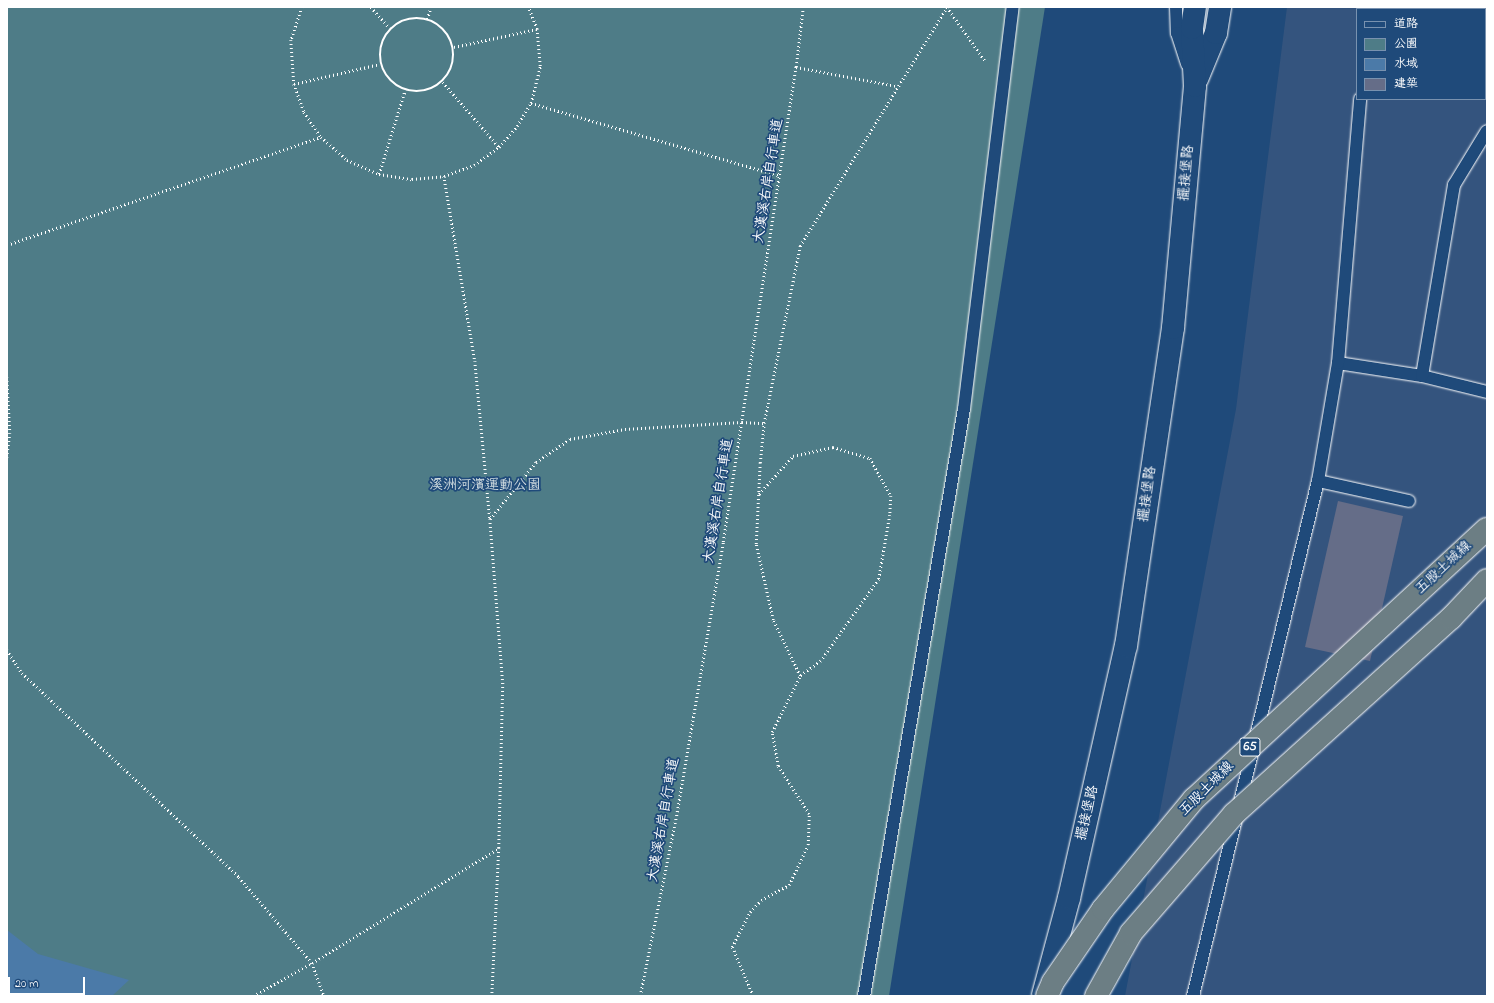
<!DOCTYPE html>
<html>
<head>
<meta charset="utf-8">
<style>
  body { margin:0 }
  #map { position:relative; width:1494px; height:1003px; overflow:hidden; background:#1f4a7a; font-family:"Indie Flower","LXGW WenKai TC",sans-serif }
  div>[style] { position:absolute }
  .built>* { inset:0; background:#34547e }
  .green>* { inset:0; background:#4e7c87 }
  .water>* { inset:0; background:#4b7aa8 }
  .building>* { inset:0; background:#656d88 }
  .path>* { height:2.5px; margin-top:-1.25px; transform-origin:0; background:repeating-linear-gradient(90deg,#fff 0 1px,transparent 0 4px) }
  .path>.ring { margin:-1.25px; padding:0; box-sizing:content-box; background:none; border:2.5px solid #fff; border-radius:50% }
  .roads { filter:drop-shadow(0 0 1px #fff) drop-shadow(0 0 1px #fff) }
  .lane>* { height:12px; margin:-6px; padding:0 6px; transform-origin:6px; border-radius:6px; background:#1f4a7a }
  .secondary>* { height:22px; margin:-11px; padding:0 11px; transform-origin:11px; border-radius:11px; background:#1f4a7a }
  .bridges { filter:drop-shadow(0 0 1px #fff) drop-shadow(0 0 1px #fff) }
  .highway-bridge>* { height:22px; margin:-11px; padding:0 11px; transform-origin:11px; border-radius:11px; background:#6c7e84 }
  span { translate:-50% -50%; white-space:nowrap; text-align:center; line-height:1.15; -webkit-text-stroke:3.5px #1f4a7a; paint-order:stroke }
  .shield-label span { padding:1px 3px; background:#1f4a7a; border:1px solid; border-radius:3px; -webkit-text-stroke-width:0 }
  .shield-label { font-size:13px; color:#fff; font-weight:700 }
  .street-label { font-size:14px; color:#fff }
  .park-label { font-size:14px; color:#d3dee1 }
  .frame { position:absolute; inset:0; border:8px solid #fff; pointer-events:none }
  .legend { position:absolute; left:1356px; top:8px; width:130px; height:92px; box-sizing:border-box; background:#1f4a7a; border:1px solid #7992af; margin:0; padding:5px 7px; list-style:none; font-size:12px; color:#fff }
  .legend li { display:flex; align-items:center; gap:8px; height:20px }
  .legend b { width:20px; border:1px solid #7992af }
  .scale { position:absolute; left:8px; top:977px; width:77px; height:18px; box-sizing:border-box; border:2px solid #fff; border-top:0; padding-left:5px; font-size:12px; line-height:14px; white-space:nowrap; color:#fff; -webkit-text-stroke:3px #1f4a7a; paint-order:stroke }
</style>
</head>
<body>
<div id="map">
  <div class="built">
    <i style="clip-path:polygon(evenodd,1287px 7px,1487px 7px,1487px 996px,1125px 996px,1236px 409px,1287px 7px,1357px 9px,1485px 9px,1485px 99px,1357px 99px,1357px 9px)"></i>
  </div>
  <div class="green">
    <i style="clip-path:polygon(7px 7px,1045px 7px,889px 996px,7px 996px)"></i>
  </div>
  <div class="water">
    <i style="clip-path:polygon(7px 930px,38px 954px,129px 980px,112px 996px,7px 996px)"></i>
  </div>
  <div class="building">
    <i style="clip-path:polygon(1338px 501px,1403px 516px,1370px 661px,1305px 647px)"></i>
  </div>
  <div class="path">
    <i style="left:302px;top:7px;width:35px;rotate:108deg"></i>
    <i style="left:291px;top:40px;width:44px;rotate:86.1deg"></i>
    <i style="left:294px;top:84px;width:30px;rotate:70deg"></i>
    <i style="left:304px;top:112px;width:30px;rotate:56deg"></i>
    <i style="left:321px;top:137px;width:35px;rotate:41deg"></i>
    <i style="left:347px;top:160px;width:35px;rotate:24deg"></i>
    <i style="left:379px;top:174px;width:33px;rotate:9deg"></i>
    <i style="left:412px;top:179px;width:32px;rotate:-5deg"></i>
    <i style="left:444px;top:176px;width:32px;rotate:-20deg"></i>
    <i style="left:474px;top:165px;width:31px;rotate:-36deg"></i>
    <i style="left:499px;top:147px;width:28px;rotate:-49deg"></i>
    <i style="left:517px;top:126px;width:27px;rotate:-59deg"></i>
    <i style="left:531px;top:103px;width:38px;rotate:-76deg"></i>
    <i style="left:540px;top:66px;width:37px;rotate:-95deg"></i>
    <i style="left:537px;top:29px;width:24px;rotate:-112deg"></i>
    <i style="left:371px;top:7px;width:28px;rotate:48deg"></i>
    <i style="left:947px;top:7px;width:67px;rotate:54.7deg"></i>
    <i class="ring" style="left:380px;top:18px;width:71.5px;height:71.5px"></i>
    <i style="left:427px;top:19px;width:13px;rotate:-72deg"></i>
    <i style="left:454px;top:47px;width:85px;rotate:-12.2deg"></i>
    <i style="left:796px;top:67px;width:103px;rotate:10.7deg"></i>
    <i style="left:443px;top:82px;width:86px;rotate:49.3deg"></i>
    <i style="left:294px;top:84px;width:88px;rotate:-13.1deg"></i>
    <i style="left:531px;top:103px;width:259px;rotate:16.3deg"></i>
    <i style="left:379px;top:174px;width:88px;rotate:-72.8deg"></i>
    <i style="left:444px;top:176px;width:188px;rotate:80.5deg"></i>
    <i style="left:475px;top:361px;width:159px;rotate:84.6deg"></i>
    <i style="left:490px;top:519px;width:165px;rotate:85.5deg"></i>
    <i style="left:503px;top:683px;width:165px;rotate:91.4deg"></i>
    <i style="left:499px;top:848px;width:148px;rotate:92.7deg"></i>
    <i style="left:7px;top:245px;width:332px;rotate:-19deg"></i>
    <i style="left:7px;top:377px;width:56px;rotate:86.9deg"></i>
    <i style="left:10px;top:433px;width:25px;rotate:97deg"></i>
    <i style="left:759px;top:494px;width:51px;rotate:-48.2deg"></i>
    <i style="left:793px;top:456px;width:41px;rotate:-12.7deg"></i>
    <i style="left:833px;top:447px;width:39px;rotate:17deg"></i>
    <i style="left:870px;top:458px;width:43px;rotate:61.1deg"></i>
    <i style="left:891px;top:496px;width:19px;rotate:93deg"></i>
    <i style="left:890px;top:515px;width:65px;rotate:99.8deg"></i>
    <i style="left:879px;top:579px;width:100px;rotate:125.3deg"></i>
    <i style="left:821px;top:661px;width:26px;rotate:144deg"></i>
    <i style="left:490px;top:519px;width:73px;rotate:-51.1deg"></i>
    <i style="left:536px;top:462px;width:41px;rotate:-34.1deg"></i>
    <i style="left:570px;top:439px;width:56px;rotate:-10.3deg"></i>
    <i style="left:625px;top:429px;width:117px;rotate:-3.4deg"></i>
    <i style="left:742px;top:422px;width:22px;rotate:3deg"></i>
    <i style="left:7px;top:650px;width:27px;rotate:57deg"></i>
    <i style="left:22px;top:673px;width:298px;rotate:43.2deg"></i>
    <i style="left:239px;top:877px;width:113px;rotate:49.7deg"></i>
    <i style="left:312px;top:963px;width:35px;rotate:70deg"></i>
    <i style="left:253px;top:996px;width:68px;rotate:-29.2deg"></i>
    <i style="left:312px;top:963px;width:220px;rotate:-31.6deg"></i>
    <i style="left:640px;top:996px;width:188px;rotate:-78.6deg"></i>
    <i style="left:677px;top:812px;width:274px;rotate:-80.3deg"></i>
    <i style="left:723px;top:542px;width:481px;rotate:-81.3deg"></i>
    <i style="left:796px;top:67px;width:60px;rotate:-83.3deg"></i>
    <i style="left:753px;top:996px;width:53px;rotate:-113.2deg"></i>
    <i style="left:732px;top:947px;width:39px;rotate:-63deg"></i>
    <i style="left:750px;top:912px;width:16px;rotate:-47deg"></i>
    <i style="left:761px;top:900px;width:32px;rotate:-28deg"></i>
    <i style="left:789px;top:885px;width:44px;rotate:-64.6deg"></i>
    <i style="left:808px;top:845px;width:31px;rotate:-88deg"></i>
    <i style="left:809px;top:814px;width:57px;rotate:-122.9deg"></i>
    <i style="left:778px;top:766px;width:35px;rotate:-100deg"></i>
    <i style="left:772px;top:732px;width:63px;rotate:-63.4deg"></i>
    <i style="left:800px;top:676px;width:62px;rotate:-115.7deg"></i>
    <i style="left:773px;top:620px;width:78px;rotate:-102.6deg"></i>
    <i style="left:756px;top:544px;width:81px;rotate:-87.2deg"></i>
    <i style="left:760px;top:463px;width:40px;rotate:-84.3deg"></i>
    <i style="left:764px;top:423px;width:181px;rotate:-78.5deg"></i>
    <i style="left:800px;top:246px;width:281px;rotate:-58.4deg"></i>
  </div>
  <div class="roads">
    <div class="lane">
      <i style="left:1176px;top:7px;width:26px;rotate:88deg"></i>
      <i style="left:1177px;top:33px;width:33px;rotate:72deg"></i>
      <i style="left:1367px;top:9px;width:2px;rotate:-63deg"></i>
      <i style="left:1338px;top:363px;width:85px;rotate:8.8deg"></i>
      <i style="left:1422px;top:376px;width:67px;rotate:13.8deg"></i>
      <i style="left:1422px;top:376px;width:194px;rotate:-80.5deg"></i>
      <i style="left:1454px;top:185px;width:63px;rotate:-58.6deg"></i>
      <i style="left:1318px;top:481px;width:93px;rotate:12.4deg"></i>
      <i style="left:864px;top:996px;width:595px;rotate:-80.33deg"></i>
      <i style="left:964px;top:409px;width:405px;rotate:-83.1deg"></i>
      <i style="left:1193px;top:996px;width:530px;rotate:-76.36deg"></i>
      <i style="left:1318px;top:481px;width:120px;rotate:-80.4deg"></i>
      <i style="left:1338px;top:363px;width:265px;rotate:-85.2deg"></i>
    </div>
    <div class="secondary">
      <i style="left:1197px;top:79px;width:50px;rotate:-67.6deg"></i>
      <i style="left:1216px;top:33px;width:26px;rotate:-81deg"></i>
      <i style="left:1043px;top:995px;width:100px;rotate:-75deg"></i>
      <i style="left:1069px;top:898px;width:258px;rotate:-77.3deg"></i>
      <i style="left:1126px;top:646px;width:321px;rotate:-81.6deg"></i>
      <i style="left:1173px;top:328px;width:243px;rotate:-84.8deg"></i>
      <i style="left:1195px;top:86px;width:58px;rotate:-93deg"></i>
      <i style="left:1192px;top:28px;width:21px;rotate:-82deg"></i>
    </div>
  </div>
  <div class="bridges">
    <div class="highway-bridge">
      <i style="left:1047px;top:996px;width:15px;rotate:-67deg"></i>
      <i style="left:1053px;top:982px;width:88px;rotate:-55.6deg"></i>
      <i style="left:1103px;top:909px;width:143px;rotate:-50.4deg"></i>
      <i style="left:1194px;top:799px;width:398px;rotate:-42.7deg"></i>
      <i style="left:1096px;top:996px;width:72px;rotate:-60.9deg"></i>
      <i style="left:1131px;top:933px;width:157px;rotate:-49.1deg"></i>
      <i style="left:1234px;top:814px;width:292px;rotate:-42.1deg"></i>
      <i style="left:1451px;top:618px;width:52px;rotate:-46.5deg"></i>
    </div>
  </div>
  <div class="shield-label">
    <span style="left:1250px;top:747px">65</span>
  </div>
  <div class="street-label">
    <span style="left:1187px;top:173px;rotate:-85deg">擺接堡路</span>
    <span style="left:769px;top:181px;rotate:-81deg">大漢溪右岸自行車道</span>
    <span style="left:1148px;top:494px;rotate:-82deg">擺接堡路</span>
    <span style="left:719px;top:501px;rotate:-81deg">大漢溪右岸自行車道</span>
    <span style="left:1444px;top:568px;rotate:-43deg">五股土城線</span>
    <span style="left:1207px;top:789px;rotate:-45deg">五股土城線</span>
    <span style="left:1088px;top:813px;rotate:-77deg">擺接堡路</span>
    <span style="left:664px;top:820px;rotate:-80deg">大漢溪右岸自行車道</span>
  </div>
  <div class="park-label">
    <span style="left:485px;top:486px">溪洲河濱運動公園</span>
  </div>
  <div class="frame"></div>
  <ul class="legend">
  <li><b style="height:5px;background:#1f4a7a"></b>道路</li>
  <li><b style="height:11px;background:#4e7c87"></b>公園</li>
  <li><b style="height:11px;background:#4b7aa8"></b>水域</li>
  <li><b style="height:11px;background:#656d88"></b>建築</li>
  </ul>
  <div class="scale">20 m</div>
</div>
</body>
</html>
